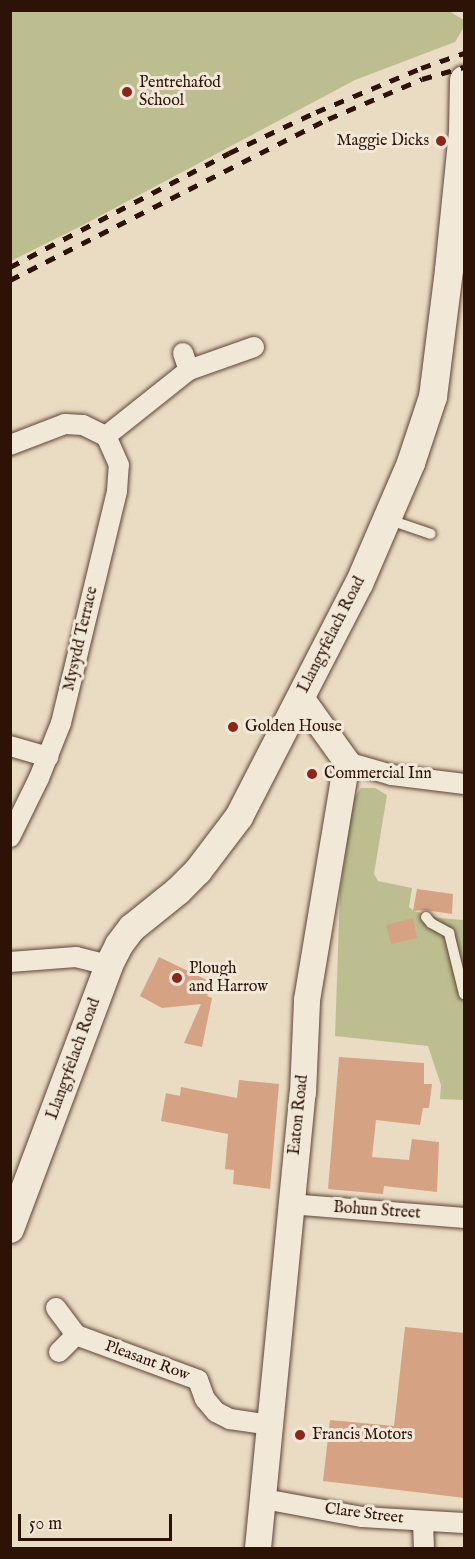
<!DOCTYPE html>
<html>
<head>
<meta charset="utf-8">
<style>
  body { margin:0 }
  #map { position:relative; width:475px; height:1559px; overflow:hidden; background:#eadbc3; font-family:"IM FELL English",serif }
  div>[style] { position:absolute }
  .green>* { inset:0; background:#bcbe90 }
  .building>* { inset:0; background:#d5a284 }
  .roads { filter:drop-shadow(0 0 2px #5c4535) drop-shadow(0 0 2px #5c4535) }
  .service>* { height:10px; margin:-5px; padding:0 5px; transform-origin:5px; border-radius:5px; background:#f1e8d8 }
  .minor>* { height:20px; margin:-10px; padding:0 10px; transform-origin:10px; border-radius:10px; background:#f1e8d8 }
  .tertiary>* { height:26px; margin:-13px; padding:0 13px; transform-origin:13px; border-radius:13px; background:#f1e8d8 }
  .secondary>* { height:28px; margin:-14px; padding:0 14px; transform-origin:14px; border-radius:14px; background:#f1e8d8 }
  .rail>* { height:4.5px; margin-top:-2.25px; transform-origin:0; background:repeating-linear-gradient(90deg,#2d1306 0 10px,transparent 0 20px) }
  .dots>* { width:16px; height:16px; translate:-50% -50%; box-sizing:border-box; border:3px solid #f1e8d8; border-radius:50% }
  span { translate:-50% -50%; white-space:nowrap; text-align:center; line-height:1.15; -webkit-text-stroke:6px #f1e8d8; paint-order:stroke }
  .poi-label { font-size:16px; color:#2d1306 }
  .left { translate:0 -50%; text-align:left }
  .right { translate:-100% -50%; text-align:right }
  .street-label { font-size:16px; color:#2d1306 }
  .frame { position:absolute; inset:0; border:12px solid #2d1306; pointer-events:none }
  .scale { position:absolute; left:18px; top:1514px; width:154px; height:27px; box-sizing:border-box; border:3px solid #2d1306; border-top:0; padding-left:8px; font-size:18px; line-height:21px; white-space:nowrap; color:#2d1306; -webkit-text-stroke:4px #f1e8d8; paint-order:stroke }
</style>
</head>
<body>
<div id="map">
  <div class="green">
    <i style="clip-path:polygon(447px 10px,464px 20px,464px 27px,455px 42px,355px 80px,83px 225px,11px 261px,11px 11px)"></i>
    <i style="clip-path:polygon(361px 788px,375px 788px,387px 795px,374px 874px,378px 881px,412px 888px,409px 907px,414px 911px,439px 918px,464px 920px,464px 1100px,440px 1099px,441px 1085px,428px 1046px,335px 1036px,340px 893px,353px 799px)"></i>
  </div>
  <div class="building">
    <i style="clip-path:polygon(417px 889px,453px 894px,452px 914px,425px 910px,413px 911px)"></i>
    <i style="clip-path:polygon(413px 918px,417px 938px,391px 944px,386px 925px)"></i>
    <i style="clip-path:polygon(159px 957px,213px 983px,207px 996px,212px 998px,202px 1047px,184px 1043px,201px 1004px,162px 1008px,140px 996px)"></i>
    <i style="clip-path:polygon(339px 1057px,424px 1063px,424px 1084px,432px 1084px,429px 1108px,423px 1108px,420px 1125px,376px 1120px,372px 1157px,409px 1160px,412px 1139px,439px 1142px,437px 1192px,384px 1186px,383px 1194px,328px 1189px)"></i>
    <i style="clip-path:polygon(239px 1080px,279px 1084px,270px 1189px,233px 1184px,234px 1170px,225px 1169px,228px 1134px,161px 1121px,166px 1093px,180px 1096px,181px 1087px,237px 1098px)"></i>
    <i style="clip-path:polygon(405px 1327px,465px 1333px,465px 1498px,323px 1481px,330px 1420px,394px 1426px)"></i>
  </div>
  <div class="roads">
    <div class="service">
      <i style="left:387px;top:519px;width:46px;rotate:18.8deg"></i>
      <i style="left:426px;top:917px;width:8px;rotate:50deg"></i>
      <i style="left:431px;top:923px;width:21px;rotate:29deg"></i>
      <i style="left:449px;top:933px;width:63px;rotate:76.2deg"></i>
    </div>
    <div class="minor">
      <i style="left:183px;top:353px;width:18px;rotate:71deg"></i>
      <i style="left:10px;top:445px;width:59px;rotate:-20.9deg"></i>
      <i style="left:65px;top:424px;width:18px;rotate:3deg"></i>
      <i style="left:83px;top:425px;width:25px;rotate:26deg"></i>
      <i style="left:106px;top:436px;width:106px;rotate:-38.5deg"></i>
      <i style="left:189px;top:370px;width:69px;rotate:-19.5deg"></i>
      <i style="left:10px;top:746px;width:40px;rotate:16deg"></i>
      <i style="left:347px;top:762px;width:47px;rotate:16.1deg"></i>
      <i style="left:392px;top:775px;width:73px;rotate:7.1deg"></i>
      <i style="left:10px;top:837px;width:66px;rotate:-63.8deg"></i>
      <i style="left:39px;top:778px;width:59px;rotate:-68.2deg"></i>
      <i style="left:61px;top:723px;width:239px;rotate:-76.4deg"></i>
      <i style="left:117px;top:491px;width:26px;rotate:-86deg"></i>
      <i style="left:119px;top:465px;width:32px;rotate:-114deg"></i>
      <i style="left:10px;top:962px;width:66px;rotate:-4.3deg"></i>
      <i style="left:76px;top:957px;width:34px;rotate:14deg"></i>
      <i style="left:290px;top:1204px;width:175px;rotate:4.6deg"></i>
      <i style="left:56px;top:1308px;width:34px;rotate:53deg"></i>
      <i style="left:76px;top:1335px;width:130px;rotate:20.2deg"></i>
      <i style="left:198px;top:1380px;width:20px;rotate:70deg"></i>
      <i style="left:205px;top:1399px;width:17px;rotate:50deg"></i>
      <i style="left:216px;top:1412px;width:16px;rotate:27deg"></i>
      <i style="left:230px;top:1419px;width:40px;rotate:8.5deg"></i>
      <i style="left:59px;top:1352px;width:24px;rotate:-45deg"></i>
      <i style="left:264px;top:1499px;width:100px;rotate:10.4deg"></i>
      <i style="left:362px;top:1517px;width:102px;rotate:3.4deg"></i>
      <i style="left:423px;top:1521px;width:27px;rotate:88deg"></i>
    </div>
    <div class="tertiary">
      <i style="left:258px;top:1548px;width:457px;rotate:-84.4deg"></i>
      <i style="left:303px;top:1093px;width:93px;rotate:-87.5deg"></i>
      <i style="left:307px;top:1000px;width:241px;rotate:-80.5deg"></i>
      <i style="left:347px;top:762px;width:79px;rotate:-125.7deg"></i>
    </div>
    <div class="secondary">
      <i style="left:10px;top:1229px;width:282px;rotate:-69.4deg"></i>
      <i style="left:109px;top:965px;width:22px;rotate:-63deg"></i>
      <i style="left:119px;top:945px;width:21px;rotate:-53deg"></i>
      <i style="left:132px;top:928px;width:59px;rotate:-38.8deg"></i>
      <i style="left:178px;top:891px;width:28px;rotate:-45deg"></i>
      <i style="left:198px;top:871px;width:68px;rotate:-52.8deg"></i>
      <i style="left:239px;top:817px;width:262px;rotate:-62.8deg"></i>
      <i style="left:359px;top:584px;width:132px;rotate:-66.7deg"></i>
      <i style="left:411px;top:463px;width:70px;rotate:-71.6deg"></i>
      <i style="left:433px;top:397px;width:128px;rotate:-82.8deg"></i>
      <i style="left:449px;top:270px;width:138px;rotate:-84.2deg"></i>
      <i style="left:463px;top:133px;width:53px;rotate:-88.9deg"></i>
    </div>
  </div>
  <div class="rail">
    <i style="left:10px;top:267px;width:247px;rotate:-27.5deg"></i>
    <i style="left:229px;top:153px;width:96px;rotate:-25.2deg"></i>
    <i style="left:316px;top:112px;width:114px;rotate:-22.7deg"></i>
    <i style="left:421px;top:68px;width:46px;rotate:-19.2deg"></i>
    <i style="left:10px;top:280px;width:356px;rotate:-26.9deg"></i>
    <i style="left:328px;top:119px;width:102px;rotate:-23.1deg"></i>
    <i style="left:422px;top:79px;width:44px;rotate:-15.9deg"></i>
  </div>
  <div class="dots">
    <i style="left:127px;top:92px;background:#8f2418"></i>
    <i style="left:441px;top:141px;background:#8f2418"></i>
    <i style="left:233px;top:727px;background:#8f2418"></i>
    <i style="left:312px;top:774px;background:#8f2418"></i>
    <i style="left:177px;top:978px;background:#8f2418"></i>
    <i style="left:300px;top:1435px;background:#8f2418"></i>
  </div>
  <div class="poi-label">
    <span class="left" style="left:139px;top:92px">Pentrehafod<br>School</span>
    <span class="right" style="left:429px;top:141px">Maggie Dicks</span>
    <span class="left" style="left:245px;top:727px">Golden House</span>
    <span class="left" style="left:324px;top:774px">Commercial Inn</span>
    <span class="left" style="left:189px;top:978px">Plough<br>and Harrow</span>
    <span class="left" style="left:312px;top:1435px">Francis Motors</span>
  </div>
  <div class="street-label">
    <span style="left:332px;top:635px;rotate:-63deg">Llangyfelach Road</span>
    <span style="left:81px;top:639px;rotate:-77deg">Mysydd Terrace</span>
    <span style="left:74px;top:1059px;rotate:-70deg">Llangyfelach Road</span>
    <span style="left:299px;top:1115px;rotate:-84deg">Eaton Road</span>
    <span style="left:377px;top:1211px;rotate:4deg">Bohun Street</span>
    <span style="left:147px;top:1361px;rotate:20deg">Pleasant Row</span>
    <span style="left:364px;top:1514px;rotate:7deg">Clare Street</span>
  </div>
  <div class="frame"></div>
  <div class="scale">50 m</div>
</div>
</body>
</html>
